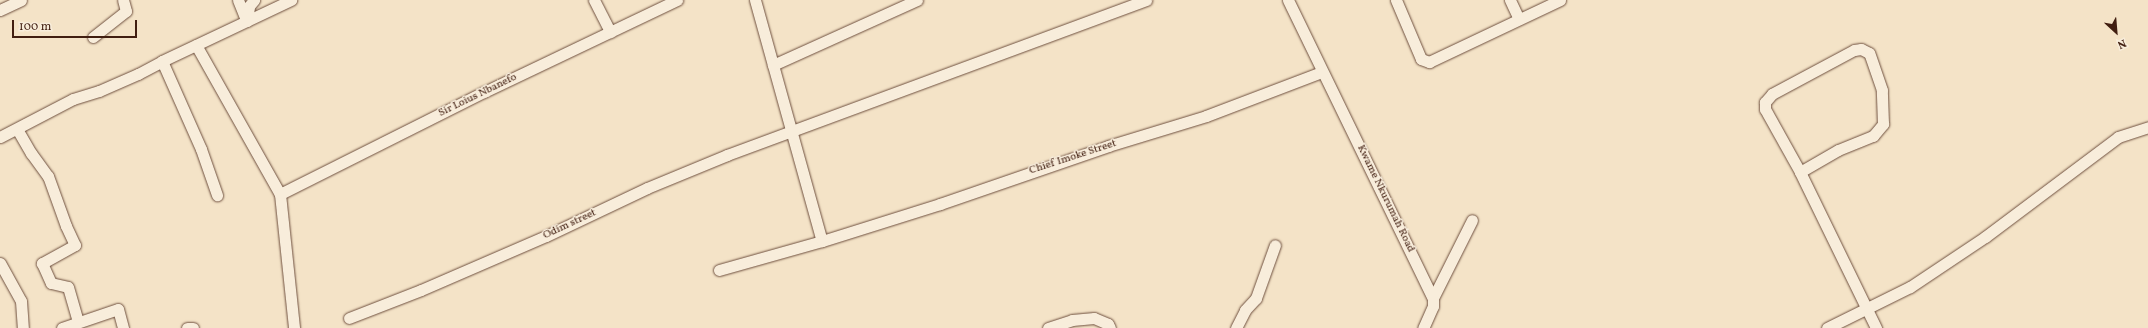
<!DOCTYPE html>
<html>
<head>
<meta charset="utf-8">
<style>
  body { margin:0 }
  #map { position:relative; width:2148px; height:328px; overflow:hidden; background:#f4e3c7; font-family:Vollkorn,serif }
  div>[style] { position:absolute }
  .roads { filter:drop-shadow(0 0 1px #6e4f3e) drop-shadow(0 0 1px #6e4f3e) }
  .minor>* { height:11px; margin:-5.5px; padding:0 5.5px; transform-origin:5.5px; border-radius:5.5px; background:#f8eddb }
  span { translate:-50% -50%; white-space:nowrap; text-align:center; line-height:1.15; -webkit-text-stroke:3px #f8eddb; paint-order:stroke }
  .street-label { font-size:11px; color:#411e10 }
  .north { position:absolute; left:2096px; top:12px; width:40px; height:40px; -webkit-text-stroke:3px #f8eddb; paint-order:stroke; rotate:154deg; font-size:11px; font-weight:700; line-height:16px; text-align:center; color:#411e10 }
  .north::after { content:''; display:block; margin:auto; width:14px; height:18px; background:#411e10; clip-path:polygon(50% 0,100% 100%,50% 72%,0 100%) }
  .scale { position:absolute; left:12px; top:20px; width:125px; height:18px; box-sizing:border-box; border:2px solid #411e10; border-top:0; padding-left:5px; font-size:12px; line-height:14px; white-space:nowrap; color:#411e10; -webkit-text-stroke:3px #f8eddb; paint-order:stroke }
</style>
</head>
<body>
<div id="map">
  <div class="roads">
    <div class="minor">
      <i style="left:238px;top:0;width:22px;rotate:68deg"></i>
      <i style="left:594px;top:0;width:36px;rotate:63deg"></i>
      <i style="left:755px;top:0;width:250px;rotate:74.5deg"></i>
      <i style="left:1288px;top:0;width:331px;rotate:64.1deg"></i>
      <i style="left:1433px;top:298px;width:8px;rotate:90deg"></i>
      <i style="left:1433px;top:306px;width:24px;rotate:114deg"></i>
      <i style="left:1396px;top:0;width:64px;rotate:67deg"></i>
      <i style="left:1421px;top:59px;width:9px;rotate:21deg"></i>
      <i style="left:1429px;top:62px;width:145px;rotate:-25.3deg"></i>
      <i style="left:1510px;top:0;width:21px;rotate:65deg"></i>
      <i style="left:0;top:10px;width:23px;rotate:-25deg"></i>
      <i style="left:247px;top:21px;width:15px;rotate:-82deg"></i>
      <i style="left:249px;top:6px;width:8px;rotate:-50deg"></i>
      <i style="left:93px;top:37px;width:42px;rotate:-38.2deg"></i>
      <i style="left:126px;top:11px;width:11px;rotate:-105deg"></i>
      <i style="left:196px;top:45px;width:171px;rotate:60.6deg"></i>
      <i style="left:280px;top:194px;width:135px;rotate:84deg"></i>
      <i style="left:162px;top:61px;width:96px;rotate:66.1deg"></i>
      <i style="left:201px;top:149px;width:49px;rotate:70.8deg"></i>
      <i style="left:773px;top:65px;width:158px;rotate:-24.3deg"></i>
      <i style="left:17px;top:129px;width:28px;rotate:60deg"></i>
      <i style="left:31px;top:153px;width:29px;rotate:54deg"></i>
      <i style="left:48px;top:176px;width:53px;rotate:70.2deg"></i>
      <i style="left:66px;top:226px;width:21px;rotate:65deg"></i>
      <i style="left:75px;top:245px;width:38px;rotate:151deg"></i>
      <i style="left:42px;top:263px;width:22px;rotate:66deg"></i>
      <i style="left:51px;top:283px;width:17px;rotate:13deg"></i>
      <i style="left:68px;top:287px;width:36px;rotate:74deg"></i>
      <i style="left:0;top:137px;width:82px;rotate:-27.5deg"></i>
      <i style="left:73px;top:99px;width:27px;rotate:-17deg"></i>
      <i style="left:99px;top:91px;width:43px;rotate:-23.6deg"></i>
      <i style="left:138px;top:74px;width:27px;rotate:-28deg"></i>
      <i style="left:162px;top:61px;width:143px;rotate:-25.3deg"></i>
      <i style="left:1800px;top:172px;width:44px;rotate:-30.1deg"></i>
      <i style="left:1838px;top:150px;width:38px;rotate:-22deg"></i>
      <i style="left:1873px;top:136px;width:16px;rotate:-50deg"></i>
      <i style="left:1883px;top:124px;width:34px;rotate:-92deg"></i>
      <i style="left:1882px;top:90px;width:39px;rotate:-109deg"></i>
      <i style="left:1869px;top:53px;width:9px;rotate:-153deg"></i>
      <i style="left:1861px;top:49px;width:7px;rotate:172deg"></i>
      <i style="left:1854px;top:50px;width:93px;rotate:151.8deg"></i>
      <i style="left:1772px;top:94px;width:11px;rotate:131deg"></i>
      <i style="left:1765px;top:102px;width:7px;rotate:90deg"></i>
      <i style="left:1765px;top:109px;width:72px;rotate:60.9deg"></i>
      <i style="left:1800px;top:172px;width:174px;rotate:64deg"></i>
      <i style="left:280px;top:194px;width:228px;rotate:-26.6deg"></i>
      <i style="left:484px;top:92px;width:214px;rotate:-25.5deg"></i>
      <i style="left:0;top:263px;width:43px;rotate:61.1deg"></i>
      <i style="left:21px;top:301px;width:27px;rotate:86deg"></i>
      <i style="left:719px;top:270px;width:107px;rotate:-15.7deg"></i>
      <i style="left:822px;top:241px;width:124px;rotate:-17.4deg"></i>
      <i style="left:940px;top:204px;width:178px;rotate:-19deg"></i>
      <i style="left:1108px;top:146px;width:102px;rotate:-17deg"></i>
      <i style="left:1206px;top:116px;width:124px;rotate:-20.8deg"></i>
      <i style="left:1433px;top:298px;width:87px;rotate:-63.4deg"></i>
      <i style="left:349px;top:318px;width:77px;rotate:-21.3deg"></i>
      <i style="left:421px;top:290px;width:136px;rotate:-23.4deg"></i>
      <i style="left:546px;top:236px;width:112px;rotate:-25.4deg"></i>
      <i style="left:647px;top:188px;width:87px;rotate:-22.4deg"></i>
      <i style="left:727px;top:155px;width:447px;rotate:-20.3deg"></i>
      <i style="left:62px;top:328px;width:59px;rotate:-18.7deg"></i>
      <i style="left:118px;top:309px;width:20px;rotate:75deg"></i>
      <i style="left:187px;top:328px;width:6px"></i>
      <i style="left:1048px;top:328px;width:25px;rotate:-18deg"></i>
      <i style="left:1072px;top:320px;width:22px;rotate:-5deg"></i>
      <i style="left:1094px;top:318px;width:15px;rotate:23deg"></i>
      <i style="left:1108px;top:324px;width:4px;rotate:63deg"></i>
      <i style="left:1236px;top:328px;width:20px;rotate:-63deg"></i>
      <i style="left:1245px;top:310px;width:16px;rotate:-47deg"></i>
      <i style="left:1256px;top:298px;width:56px;rotate:-70.3deg"></i>
      <i style="left:1827px;top:328px;width:93px;rotate:-26.3deg"></i>
      <i style="left:1910px;top:287px;width:90px;rotate:-33.7deg"></i>
      <i style="left:1985px;top:237px;width:166px;rotate:-36.9deg"></i>
      <i style="left:2118px;top:137px;width:32px;rotate:-18deg"></i>
    </div>
  </div>
  <div class="street-label">
    <span style="left:478px;top:96px;rotate:-26deg">Sir Loius Nbanefo</span>
    <span style="left:1073px;top:158px;rotate:-18deg">Chief Imoke Street</span>
    <span style="left:1385px;top:199px;rotate:64deg">Kwame Nkurumah Road</span>
    <span style="left:570px;top:225px;rotate:-25deg">Odim street</span>
  </div>
  <div class="north">N</div>
  <div class="scale">100 m</div>
</div>
</body>
</html>
